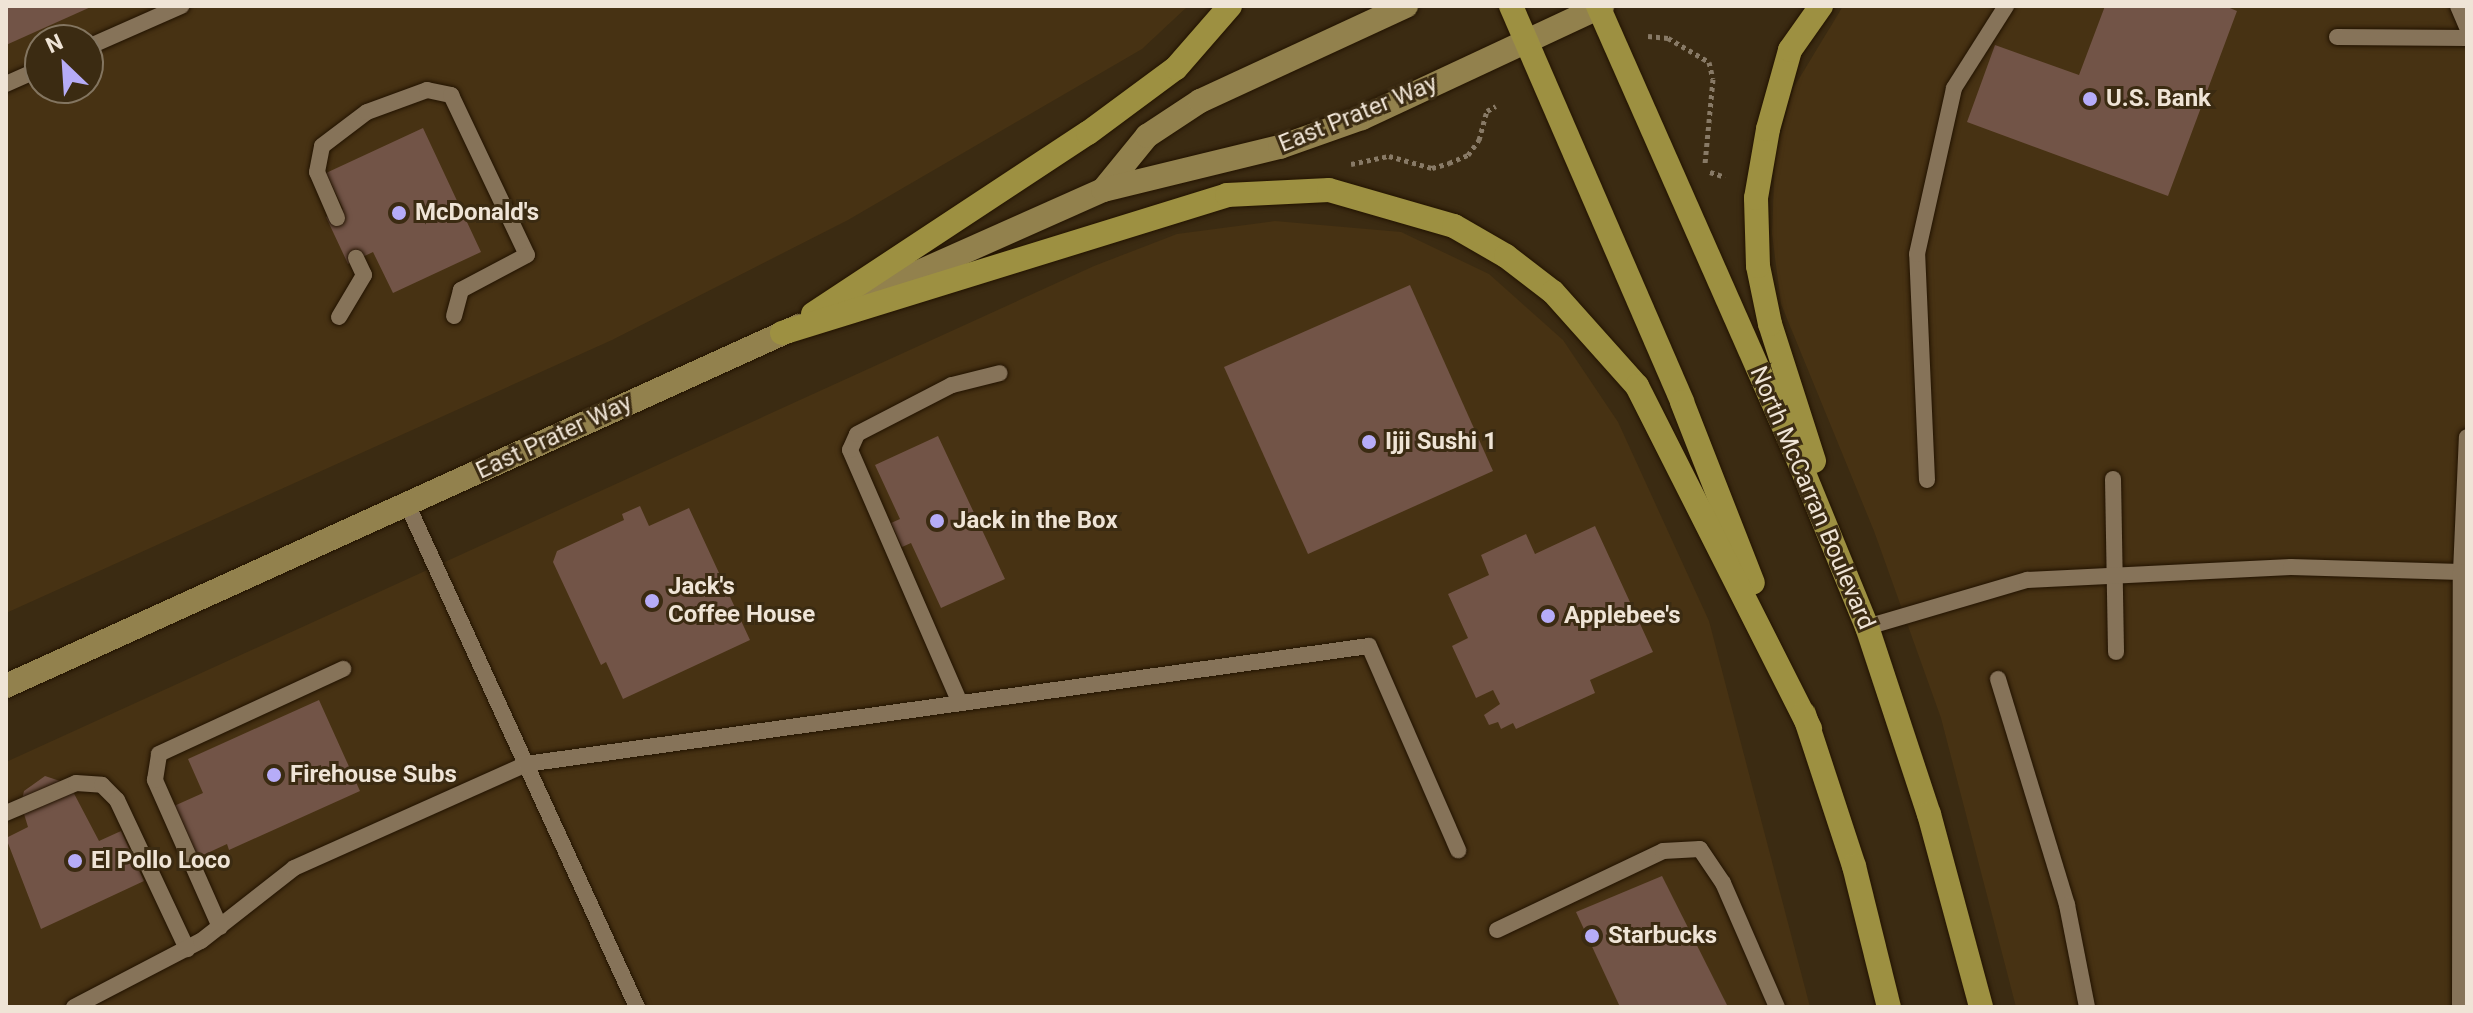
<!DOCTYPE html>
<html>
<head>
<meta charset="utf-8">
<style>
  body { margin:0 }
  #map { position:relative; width:2473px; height:1013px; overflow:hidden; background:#3b2b12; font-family:Roboto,sans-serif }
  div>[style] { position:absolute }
  .built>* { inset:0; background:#473213 }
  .building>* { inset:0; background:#725447 }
  .path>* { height:5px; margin-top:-2.5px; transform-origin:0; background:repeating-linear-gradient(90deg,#887a66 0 4px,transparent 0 8px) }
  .roads { filter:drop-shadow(0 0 2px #221300) drop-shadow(0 0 2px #221300) }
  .lane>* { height:16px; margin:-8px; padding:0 8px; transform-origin:8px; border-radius:8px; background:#867359 }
  .secondary>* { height:24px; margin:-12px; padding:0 12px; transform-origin:12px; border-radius:12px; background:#92814d }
  .primary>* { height:24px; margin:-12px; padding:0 12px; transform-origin:12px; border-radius:12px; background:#9d9041 }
  .dots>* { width:22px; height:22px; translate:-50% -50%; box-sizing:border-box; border:4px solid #3b2b12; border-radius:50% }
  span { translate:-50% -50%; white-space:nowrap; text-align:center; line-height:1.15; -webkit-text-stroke:6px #3b2b12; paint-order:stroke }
  .poi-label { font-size:24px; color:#efe4d6; font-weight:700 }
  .left { translate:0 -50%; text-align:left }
  .street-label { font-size:24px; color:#efe4d6 }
  .frame { position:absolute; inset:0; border:8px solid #efe4d6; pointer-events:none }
  .north { position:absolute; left:24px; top:24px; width:80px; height:80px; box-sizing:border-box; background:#3b2b12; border:2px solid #837560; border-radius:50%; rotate:335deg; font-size:22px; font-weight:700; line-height:32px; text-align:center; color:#efe4d6 }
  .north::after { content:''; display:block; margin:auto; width:28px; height:36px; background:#b6acf8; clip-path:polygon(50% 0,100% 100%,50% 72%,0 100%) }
</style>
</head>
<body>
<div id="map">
  <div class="built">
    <i style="clip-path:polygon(evenodd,6px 6px,1188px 6px,1142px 49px,848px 220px,612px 340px,6px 613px,6px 6px,40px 40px,88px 40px,88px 88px,40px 88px,40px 40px)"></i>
    <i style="clip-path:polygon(1843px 6px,2467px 6px,2467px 1007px,2016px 1007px,1941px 718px,1874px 531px,1781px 304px,1772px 234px,1775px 156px,1794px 87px)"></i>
    <i style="clip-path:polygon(1275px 221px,1401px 232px,1489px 274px,1563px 340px,1618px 422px,1709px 621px,1810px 1007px,6px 1007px,6px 762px,1094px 266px,1177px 234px)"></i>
  </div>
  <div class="building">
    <i style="clip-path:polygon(6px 6px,93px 6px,6px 45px)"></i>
    <i style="clip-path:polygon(2105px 6px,2225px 6px,2237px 11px,2168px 196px,1967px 122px,1995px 45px,2079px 75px)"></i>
    <i style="clip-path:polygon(423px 128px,481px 252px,393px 293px,373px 252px,348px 264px,326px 217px,343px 209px,326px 173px)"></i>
    <i style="clip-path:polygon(1410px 285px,1493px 471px,1308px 554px,1224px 367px)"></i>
    <i style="clip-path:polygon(938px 436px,1005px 579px,941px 608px,911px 543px,902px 547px,891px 523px,900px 519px,875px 465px)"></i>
    <i style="clip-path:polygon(640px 506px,649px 526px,689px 508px,750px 640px,623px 699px,606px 662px,601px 665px,553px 562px,557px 551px,624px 520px,622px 514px)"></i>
    <i style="clip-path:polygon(1595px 526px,1653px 652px,1590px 680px,1595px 693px,1516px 729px,1513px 723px,1501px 729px,1498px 722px,1489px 725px,1484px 715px,1500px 704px,1493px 690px,1476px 698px,1452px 646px,1468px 638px,1448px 594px,1489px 575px,1481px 555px,1526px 534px,1535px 554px)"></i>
    <i style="clip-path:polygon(319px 700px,360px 791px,229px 850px,227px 844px,188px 862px,165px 810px,203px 793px,188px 759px)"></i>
    <i style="clip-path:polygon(45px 776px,69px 784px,99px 841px,121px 831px,144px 881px,41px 929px,6px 838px,28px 827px,21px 804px,24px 791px)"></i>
    <i style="clip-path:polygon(1662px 876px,1728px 1007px,1620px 1007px,1576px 912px)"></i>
  </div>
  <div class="path">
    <i style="left:1648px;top:36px;width:20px;rotate:6deg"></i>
    <i style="left:1668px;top:38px;width:48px;rotate:30.3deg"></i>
    <i style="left:1709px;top:62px;width:17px;rotate:77deg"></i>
    <i style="left:1713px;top:79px;width:85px;rotate:95.4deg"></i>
    <i style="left:1351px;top:164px;width:39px;rotate:-12deg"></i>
    <i style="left:1389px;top:156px;width:45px;rotate:15.6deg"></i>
    <i style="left:1432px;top:168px;width:18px;rotate:-16deg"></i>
    <i style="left:1449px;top:163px;width:21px;rotate:-23deg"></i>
    <i style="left:1468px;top:155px;width:19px;rotate:-54deg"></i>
    <i style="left:1479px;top:140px;width:30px;rotate:-75deg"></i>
    <i style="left:1487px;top:111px;width:10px;rotate:-29deg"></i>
    <i style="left:1710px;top:172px;width:16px;rotate:18deg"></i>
  </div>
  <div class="roads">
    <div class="lane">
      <i style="left:2458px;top:6px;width:23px;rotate:67deg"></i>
      <i style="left:2337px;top:37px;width:130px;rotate:0.4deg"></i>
      <i style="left:88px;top:47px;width:102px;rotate:-23.8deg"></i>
      <i style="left:6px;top:84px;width:37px;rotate:-24deg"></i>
      <i style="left:337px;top:218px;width:50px;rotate:-113.5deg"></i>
      <i style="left:317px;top:172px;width:26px;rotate:-79deg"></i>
      <i style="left:322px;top:146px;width:56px;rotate:-37.1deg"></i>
      <i style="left:367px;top:112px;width:64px;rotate:-20.1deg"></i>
      <i style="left:427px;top:90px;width:25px;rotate:12deg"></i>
      <i style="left:451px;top:95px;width:177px;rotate:64.6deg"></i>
      <i style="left:527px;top:255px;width:75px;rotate:152.1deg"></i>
      <i style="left:461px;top:290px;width:27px;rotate:105deg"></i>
      <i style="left:339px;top:317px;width:49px;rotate:-59.2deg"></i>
      <i style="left:364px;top:275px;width:19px;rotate:-115deg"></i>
      <i style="left:2113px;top:479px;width:173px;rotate:89deg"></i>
      <i style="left:1927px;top:480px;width:226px;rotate:-92.5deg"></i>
      <i style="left:1917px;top:254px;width:170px;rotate:-77.4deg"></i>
      <i style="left:1954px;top:88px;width:97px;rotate:-57.6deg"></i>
      <i style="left:407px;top:504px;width:553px;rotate:65.43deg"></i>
      <i style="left:1867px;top:627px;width:167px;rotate:-16.4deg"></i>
      <i style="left:2027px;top:580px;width:264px;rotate:-2.8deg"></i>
      <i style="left:2291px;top:567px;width:170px;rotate:1.7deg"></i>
      <i style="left:2461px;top:572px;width:135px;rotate:-87.5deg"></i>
      <i style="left:1998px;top:679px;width:236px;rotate:73deg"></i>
      <i style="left:2067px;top:905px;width:104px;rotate:78.9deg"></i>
      <i style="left:960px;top:703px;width:276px;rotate:-113.5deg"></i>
      <i style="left:850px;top:450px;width:17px;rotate:-66deg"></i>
      <i style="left:857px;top:434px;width:107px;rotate:-27.3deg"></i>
      <i style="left:952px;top:385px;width:49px;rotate:-14deg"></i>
      <i style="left:6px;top:813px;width:76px;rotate:-23.2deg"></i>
      <i style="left:76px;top:783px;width:26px;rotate:4deg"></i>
      <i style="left:102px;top:785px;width:21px;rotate:45deg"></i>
      <i style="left:117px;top:800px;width:165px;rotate:64.8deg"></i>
      <i style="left:220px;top:927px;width:161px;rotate:-113.9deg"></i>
      <i style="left:155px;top:780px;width:26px;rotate:-81deg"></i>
      <i style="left:159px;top:754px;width:203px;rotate:-24.8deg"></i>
      <i style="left:1497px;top:930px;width:184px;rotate:-25.4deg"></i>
      <i style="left:1663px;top:851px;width:37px;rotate:-3deg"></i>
      <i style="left:1700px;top:849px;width:41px;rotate:55.9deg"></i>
      <i style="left:1723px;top:883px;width:135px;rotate:66.5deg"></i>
      <i style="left:74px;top:1007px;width:143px;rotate:-27.5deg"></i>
      <i style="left:201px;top:941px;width:118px;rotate:-38.1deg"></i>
      <i style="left:294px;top:868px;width:254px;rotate:-24.1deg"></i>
      <i style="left:526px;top:764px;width:851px;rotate:-7.97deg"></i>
      <i style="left:1369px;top:646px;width:223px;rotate:66.4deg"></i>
      <i style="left:2460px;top:1007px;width:435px;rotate:-89.9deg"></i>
    </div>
    <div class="secondary">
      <i style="left:1103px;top:190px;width:70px;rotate:-50.8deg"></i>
      <i style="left:1147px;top:136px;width:64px;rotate:-33.4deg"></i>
      <i style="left:1200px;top:101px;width:227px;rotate:-24.8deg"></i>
      <i style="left:847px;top:304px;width:280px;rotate:-24deg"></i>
      <i style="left:1103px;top:190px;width:182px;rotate:-13.7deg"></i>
      <i style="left:1280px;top:147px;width:87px;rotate:-19.5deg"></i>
      <i style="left:1362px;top:118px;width:265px;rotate:-25deg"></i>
      <i style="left:6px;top:686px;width:871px;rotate:-24.42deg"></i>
    </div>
    <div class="primary">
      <i style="left:1511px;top:6px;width:431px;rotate:66.6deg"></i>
      <i style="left:1682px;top:402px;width:194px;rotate:68.6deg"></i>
      <i style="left:1598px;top:6px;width:503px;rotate:66.19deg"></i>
      <i style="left:1801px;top:466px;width:174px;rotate:67.7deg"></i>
      <i style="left:1867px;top:627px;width:197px;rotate:71.7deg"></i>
      <i style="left:1929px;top:814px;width:200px;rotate:74.9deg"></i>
      <i style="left:813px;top:314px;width:329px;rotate:-33.4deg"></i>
      <i style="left:1088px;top:133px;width:109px;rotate:-36.5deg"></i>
      <i style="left:1176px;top:68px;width:82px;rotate:-48.9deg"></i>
      <i style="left:782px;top:333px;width:466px;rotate:-17.2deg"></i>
      <i style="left:1227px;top:195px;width:102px;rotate:-2.8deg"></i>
      <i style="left:1329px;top:190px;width:130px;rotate:16.1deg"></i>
      <i style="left:1454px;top:226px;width:60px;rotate:30deg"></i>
      <i style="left:1506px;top:256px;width:59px;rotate:37.5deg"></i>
      <i style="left:1553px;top:292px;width:126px;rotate:48.2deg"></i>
      <i style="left:1637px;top:386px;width:384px;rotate:63.2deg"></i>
      <i style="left:1814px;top:461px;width:144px;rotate:-107.8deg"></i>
      <i style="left:1770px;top:324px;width:59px;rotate:-101.7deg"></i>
      <i style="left:1758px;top:266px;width:68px;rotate:-91.7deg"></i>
      <i style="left:1756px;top:198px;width:70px;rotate:-80.1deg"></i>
      <i style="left:1768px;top:129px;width:82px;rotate:-74.4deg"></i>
      <i style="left:1790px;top:50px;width:54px;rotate:-54.8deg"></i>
      <i style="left:1804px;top:714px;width:160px;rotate:71.8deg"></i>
      <i style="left:1854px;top:866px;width:145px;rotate:76.1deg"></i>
    </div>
  </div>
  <div class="dots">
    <i style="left:2090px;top:99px;background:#b6acf8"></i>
    <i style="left:399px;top:213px;background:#b6acf8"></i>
    <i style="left:1369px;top:442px;background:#b6acf8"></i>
    <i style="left:937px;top:521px;background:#b6acf8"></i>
    <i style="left:652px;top:601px;background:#b6acf8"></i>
    <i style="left:1548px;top:616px;background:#b6acf8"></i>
    <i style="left:274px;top:775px;background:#b6acf8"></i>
    <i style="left:75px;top:861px;background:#b6acf8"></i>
    <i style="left:1592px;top:936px;background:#b6acf8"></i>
  </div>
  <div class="poi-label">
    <span class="left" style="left:2106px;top:99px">U.S. Bank</span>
    <span class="left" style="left:415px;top:213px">McDonald's</span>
    <span class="left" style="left:1385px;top:442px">Ijji Sushi 1</span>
    <span class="left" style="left:953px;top:521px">Jack in the Box</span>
    <span class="left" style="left:668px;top:601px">Jack's<br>Coffee House</span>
    <span class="left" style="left:1564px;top:616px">Applebee's</span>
    <span class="left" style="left:290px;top:775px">Firehouse Subs</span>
    <span class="left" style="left:91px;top:861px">El Pollo Loco</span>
    <span class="left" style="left:1608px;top:936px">Starbucks</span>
  </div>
  <div class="street-label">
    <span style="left:1358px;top:114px;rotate:-22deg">East Prater Way</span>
    <span style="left:554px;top:437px;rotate:-25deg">East Prater Way</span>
    <span style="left:1812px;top:498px;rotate:67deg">North McCarran Boulevard</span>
  </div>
  <div class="frame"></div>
  <div class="north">N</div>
</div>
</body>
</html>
